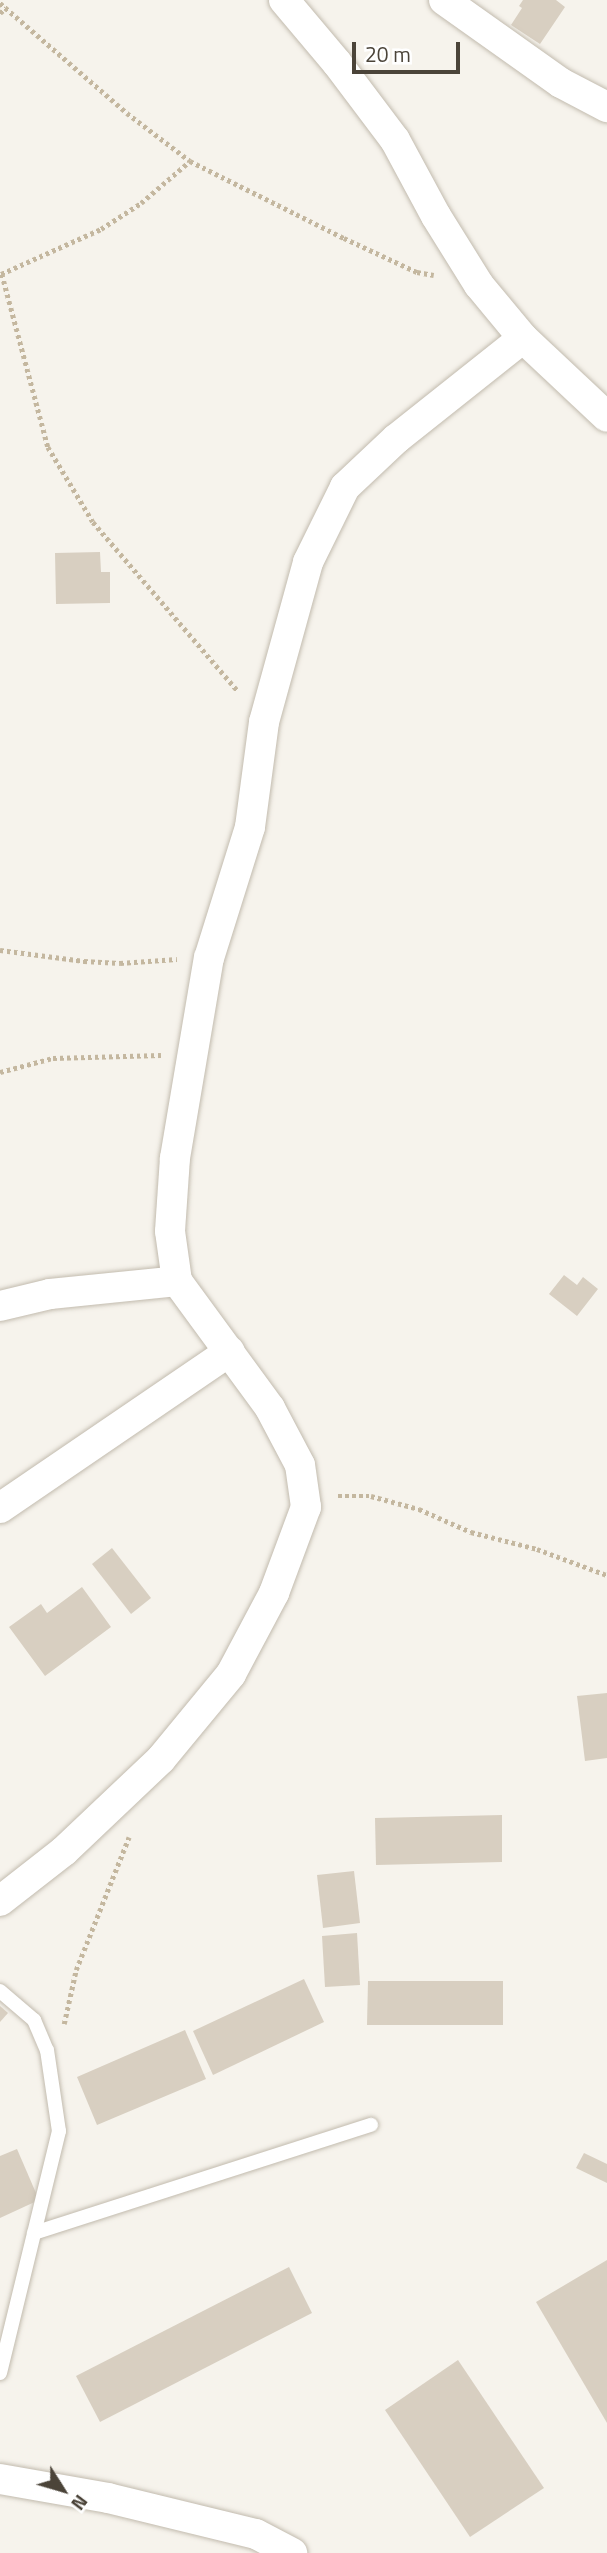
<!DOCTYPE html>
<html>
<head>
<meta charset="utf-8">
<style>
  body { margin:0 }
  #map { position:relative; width:607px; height:2553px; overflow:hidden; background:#f6f3ec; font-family:"Titillium Web",sans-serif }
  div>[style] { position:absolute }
  .building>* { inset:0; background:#d8cfc1 }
  .path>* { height:4.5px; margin-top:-2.25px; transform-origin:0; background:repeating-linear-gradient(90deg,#c4b79f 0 3.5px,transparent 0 7px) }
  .roads { filter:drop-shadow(0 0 2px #c2bbae) drop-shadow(0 0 2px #c2bbae) }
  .service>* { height:14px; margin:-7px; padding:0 7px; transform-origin:7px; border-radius:7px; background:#fff }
  .minor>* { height:30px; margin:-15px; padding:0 15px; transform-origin:15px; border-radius:15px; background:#fff }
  span { translate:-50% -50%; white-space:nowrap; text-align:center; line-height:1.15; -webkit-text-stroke:5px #fff; paint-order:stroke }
  .north { position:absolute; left:28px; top:2455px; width:70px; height:70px; -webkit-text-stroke:5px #fff; paint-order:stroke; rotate:127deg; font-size:19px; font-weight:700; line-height:28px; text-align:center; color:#4b4439 }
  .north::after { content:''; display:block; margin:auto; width:24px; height:32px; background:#4b4439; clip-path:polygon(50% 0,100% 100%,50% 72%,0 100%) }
  .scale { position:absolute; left:352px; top:42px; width:108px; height:32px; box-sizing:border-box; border:4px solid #4b4439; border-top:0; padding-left:9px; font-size:21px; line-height:24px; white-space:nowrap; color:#4b4439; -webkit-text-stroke:5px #fff; paint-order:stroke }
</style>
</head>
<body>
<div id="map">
  <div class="building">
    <i style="clip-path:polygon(523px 0,556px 0,565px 7px,540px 44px,511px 25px,522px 8px,519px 6px)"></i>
    <i style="clip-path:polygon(100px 552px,101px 572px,110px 572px,110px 603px,56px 604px,55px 553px)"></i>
    <i style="clip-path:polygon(564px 1275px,577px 1285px,583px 1277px,598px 1289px,577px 1316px,549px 1294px)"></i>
    <i style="clip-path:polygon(112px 1548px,151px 1598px,131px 1614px,92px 1564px)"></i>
    <i style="clip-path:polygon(82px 1587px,111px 1627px,45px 1676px,9px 1627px,41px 1604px,47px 1613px)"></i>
    <i style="clip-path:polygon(607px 1693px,607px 1758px,585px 1761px,577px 1696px)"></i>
    <i style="clip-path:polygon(502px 1815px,502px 1862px,376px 1865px,375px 1818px)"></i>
    <i style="clip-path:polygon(354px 1871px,360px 1923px,323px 1928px,317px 1875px)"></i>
    <i style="clip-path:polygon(357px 1933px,360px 1985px,325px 1987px,322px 1936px)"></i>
    <i style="clip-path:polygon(304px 1979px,324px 2022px,213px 2075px,193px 2031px)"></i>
    <i style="clip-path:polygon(368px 1981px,503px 1981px,503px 2025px,367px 2025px)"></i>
    <i style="clip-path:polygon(0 2006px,8px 2013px,0 2022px)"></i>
    <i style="clip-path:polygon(185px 2030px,206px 2079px,97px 2125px,77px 2077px)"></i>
    <i style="clip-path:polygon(17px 2149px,39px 2200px,0 2218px,0 2156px)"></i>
    <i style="clip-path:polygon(584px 2153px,607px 2164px,607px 2183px,576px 2168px)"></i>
    <i style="clip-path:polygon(607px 2260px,607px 2423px,536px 2302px)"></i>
    <i style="clip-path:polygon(289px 2267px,312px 2313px,100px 2422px,76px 2376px)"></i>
    <i style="clip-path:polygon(458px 2360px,544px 2488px,470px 2537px,385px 2410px)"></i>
  </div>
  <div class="path">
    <i style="left:0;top:3px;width:168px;rotate:40.9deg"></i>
    <i style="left:127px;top:113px;width:79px;rotate:37.3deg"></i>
    <i style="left:190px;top:161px;width:172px;rotate:26.6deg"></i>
    <i style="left:344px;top:238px;width:81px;rotate:25deg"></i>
    <i style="left:417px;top:272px;width:17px;rotate:10deg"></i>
    <i style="left:0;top:13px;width:8px;rotate:-40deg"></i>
    <i style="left:1px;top:274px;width:110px;rotate:-24.2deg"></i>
    <i style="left:101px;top:229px;width:48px;rotate:-33deg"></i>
    <i style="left:141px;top:203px;width:65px;rotate:-40.6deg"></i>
    <i style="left:2px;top:274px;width:179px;rotate:75.1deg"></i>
    <i style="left:48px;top:447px;width:87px;rotate:59deg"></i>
    <i style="left:93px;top:522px;width:223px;rotate:49.4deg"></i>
    <i style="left:0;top:950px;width:85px;rotate:7.5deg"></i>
    <i style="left:84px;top:961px;width:36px;rotate:3deg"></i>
    <i style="left:120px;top:963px;width:57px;rotate:-4deg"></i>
    <i style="left:0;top:1072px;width:55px;rotate:-14.8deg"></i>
    <i style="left:53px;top:1058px;width:108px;rotate:-1.6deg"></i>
    <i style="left:338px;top:1496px;width:33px"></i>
    <i style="left:371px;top:1496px;width:50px;rotate:15.2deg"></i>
    <i style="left:419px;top:1509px;width:57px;rotate:23.9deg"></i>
    <i style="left:471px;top:1532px;width:68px;rotate:14.4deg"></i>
    <i style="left:537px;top:1549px;width:75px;rotate:20.4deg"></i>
    <i style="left:64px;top:2024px;width:55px;rotate:-77.5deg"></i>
    <i style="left:76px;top:1970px;width:143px;rotate:-68.3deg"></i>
  </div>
  <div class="roads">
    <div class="service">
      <i style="left:0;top:1991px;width:45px;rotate:40.5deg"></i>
      <i style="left:34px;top:2020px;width:33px;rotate:67deg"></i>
      <i style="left:47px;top:2050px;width:82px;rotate:81.6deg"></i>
      <i style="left:59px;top:2131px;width:249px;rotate:103.7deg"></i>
      <i style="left:34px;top:2233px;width:354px;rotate:-17.8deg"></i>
    </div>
    <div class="minor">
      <i style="left:284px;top:0;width:82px;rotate:49.9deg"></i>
      <i style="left:337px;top:63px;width:96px;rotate:53deg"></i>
      <i style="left:395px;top:140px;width:86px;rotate:61.7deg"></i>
      <i style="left:436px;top:216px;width:81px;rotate:58.1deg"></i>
      <i style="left:479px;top:285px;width:69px;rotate:50.3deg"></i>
      <i style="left:523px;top:338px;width:115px;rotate:43.2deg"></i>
      <i style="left:444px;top:0;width:143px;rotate:35.4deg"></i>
      <i style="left:561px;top:83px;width:52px;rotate:27.6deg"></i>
      <i style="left:0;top:1306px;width:51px;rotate:-13.5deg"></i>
      <i style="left:50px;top:1294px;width:128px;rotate:-5.8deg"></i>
      <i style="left:0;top:1508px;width:278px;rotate:-34.3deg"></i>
      <i style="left:0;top:1901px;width:81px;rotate:-38deg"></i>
      <i style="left:64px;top:1851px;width:134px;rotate:-43.5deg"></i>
      <i style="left:161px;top:1759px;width:110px;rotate:-50.5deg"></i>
      <i style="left:231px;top:1674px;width:92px;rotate:-62deg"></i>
      <i style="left:274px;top:1593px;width:92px;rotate:-69.6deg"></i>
      <i style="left:306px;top:1507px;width:42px;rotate:-98.1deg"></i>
      <i style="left:300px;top:1465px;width:64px;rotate:-117.8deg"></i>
      <i style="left:270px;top:1408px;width:157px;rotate:-126.2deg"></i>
      <i style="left:177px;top:1281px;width:50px;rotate:-98deg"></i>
      <i style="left:170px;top:1231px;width:73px;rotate:-86.1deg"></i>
      <i style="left:175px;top:1158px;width:203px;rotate:-80.4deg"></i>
      <i style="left:209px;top:958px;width:137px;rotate:-72.6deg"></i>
      <i style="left:250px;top:827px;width:106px;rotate:-82.4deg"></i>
      <i style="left:264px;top:722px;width:166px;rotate:-74.6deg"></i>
      <i style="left:308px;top:562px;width:84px;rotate:-63.7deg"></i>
      <i style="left:345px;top:487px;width:70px;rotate:-43.3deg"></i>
      <i style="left:396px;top:439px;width:162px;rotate:-38.5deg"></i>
      <i style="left:0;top:2479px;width:110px;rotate:10deg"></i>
      <i style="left:108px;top:2498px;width:152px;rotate:13.7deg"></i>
      <i style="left:256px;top:2534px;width:41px;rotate:27.8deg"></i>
    </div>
  </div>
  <div class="north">N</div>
  <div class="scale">20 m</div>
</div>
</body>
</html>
